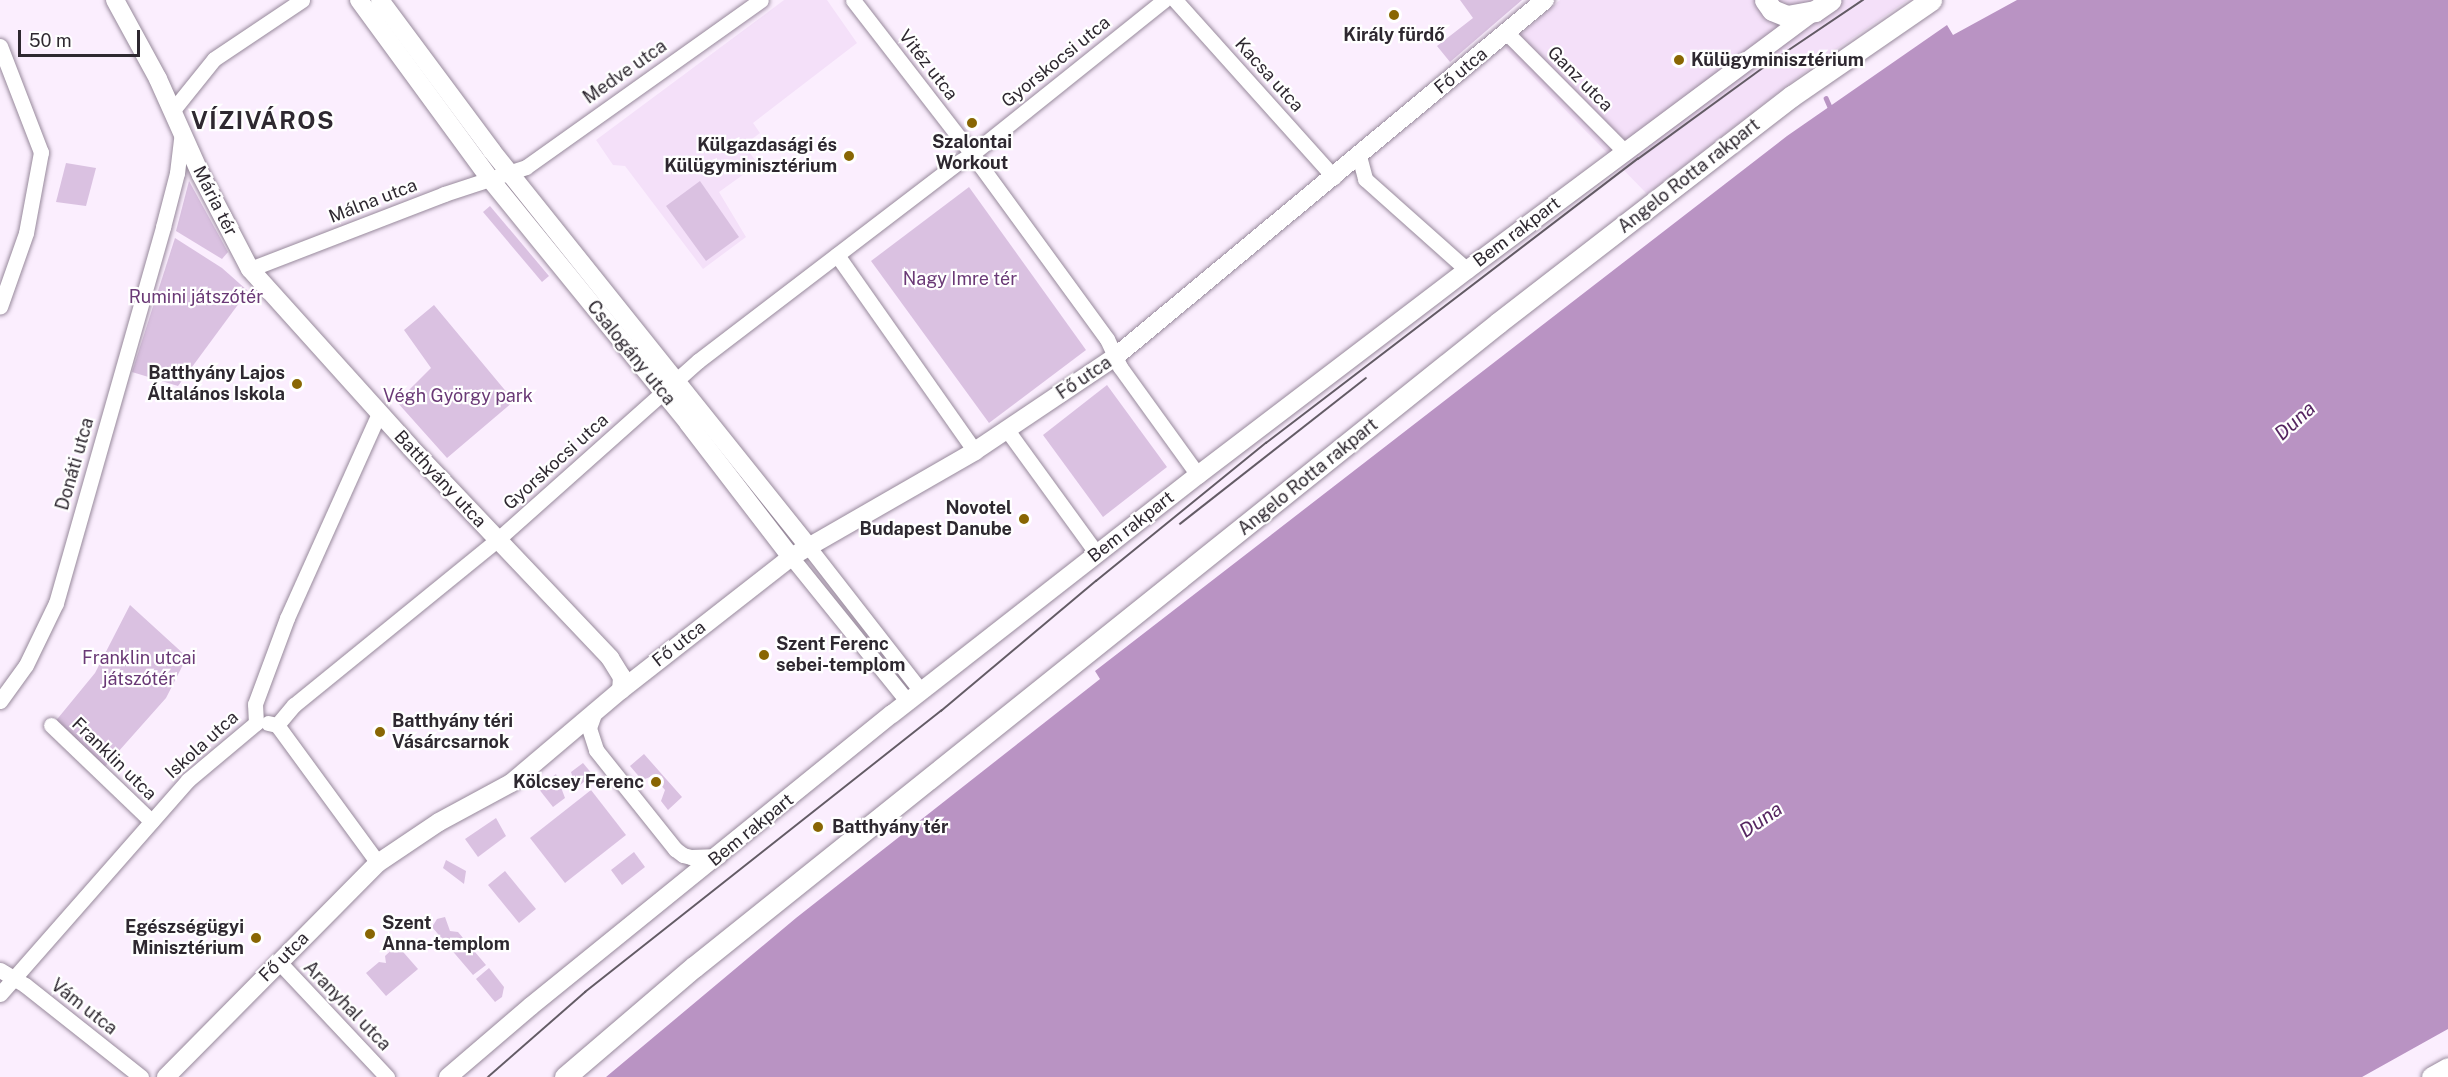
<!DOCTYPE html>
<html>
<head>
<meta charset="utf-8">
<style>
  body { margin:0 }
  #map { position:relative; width:2448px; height:1077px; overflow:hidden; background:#fbeefe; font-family:"Public Sans",sans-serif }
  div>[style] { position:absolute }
  .built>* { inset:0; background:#f4e0f9 }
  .green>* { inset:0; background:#dac1e1 }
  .water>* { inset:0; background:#b993c3 }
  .stream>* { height:4.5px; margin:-2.25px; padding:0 2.25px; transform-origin:2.25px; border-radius:2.25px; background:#b993c3 }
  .roads { filter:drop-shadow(0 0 2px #97899b) drop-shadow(0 0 2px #97899b) }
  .minor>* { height:15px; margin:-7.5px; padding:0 7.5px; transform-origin:7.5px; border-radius:7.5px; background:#fff }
  .tertiary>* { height:18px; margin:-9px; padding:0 9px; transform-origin:9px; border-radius:9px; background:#fff }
  .secondary>* { height:21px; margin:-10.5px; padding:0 10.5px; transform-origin:10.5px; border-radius:10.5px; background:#fff }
  .tram>* { height:1.5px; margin:-0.75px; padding:0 0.75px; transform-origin:0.75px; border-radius:0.75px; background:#635b65 }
  .dots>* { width:16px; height:16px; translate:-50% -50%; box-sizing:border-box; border:3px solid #fff; border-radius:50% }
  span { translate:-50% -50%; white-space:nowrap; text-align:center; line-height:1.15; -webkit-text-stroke:4.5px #fff; paint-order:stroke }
  .poi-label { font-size:18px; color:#2e2830; font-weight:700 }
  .left { translate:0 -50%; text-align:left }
  .right { translate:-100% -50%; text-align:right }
  .street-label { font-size:18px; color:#2e2830 }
  .park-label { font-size:18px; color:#6a3976 }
  .water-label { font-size:20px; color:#562661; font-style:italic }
  .district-label { font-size:24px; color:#2e2830; font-weight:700; letter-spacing:1.5px }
  .scale { position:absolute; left:18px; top:30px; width:122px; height:27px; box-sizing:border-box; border:3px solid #2e2830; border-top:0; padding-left:8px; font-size:18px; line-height:21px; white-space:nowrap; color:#2e2830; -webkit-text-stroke:4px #fff; paint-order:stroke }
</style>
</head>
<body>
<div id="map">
  <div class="built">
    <i style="clip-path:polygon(784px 0,827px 0,857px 43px,753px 123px,760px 133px,744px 145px,758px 164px,719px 192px,746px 237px,703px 269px,625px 166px,613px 165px,596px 140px)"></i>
    <i style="clip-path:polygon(1560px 0,1908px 0,1818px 62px,1647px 194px,1505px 48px)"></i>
  </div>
  <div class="green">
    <i style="clip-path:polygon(1460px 0,1522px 0,1450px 62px,1437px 46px,1473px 18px)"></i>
    <i style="clip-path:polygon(66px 163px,96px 168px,86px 206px,56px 202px)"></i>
    <i style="clip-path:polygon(189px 181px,228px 252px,222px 259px,176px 231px)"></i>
    <i style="clip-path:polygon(700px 181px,739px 237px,706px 261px,666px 206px)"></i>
    <i style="clip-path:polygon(969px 187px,1086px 350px,989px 423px,871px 261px)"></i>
    <i style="clip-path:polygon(490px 206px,549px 276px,542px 282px,483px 212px)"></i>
    <i style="clip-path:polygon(175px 238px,222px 268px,248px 291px,178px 386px,132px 372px)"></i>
    <i style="clip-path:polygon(434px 305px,514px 401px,447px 458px,397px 402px,431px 368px,404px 330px)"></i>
    <i style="clip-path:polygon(1107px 385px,1167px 467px,1103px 517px,1043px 435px)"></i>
    <i style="clip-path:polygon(130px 605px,187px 657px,166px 698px,102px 770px,54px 723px,95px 673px)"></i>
    <i style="clip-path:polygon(644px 754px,682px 797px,668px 810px,661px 801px,665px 790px,653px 776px,642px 780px,630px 766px)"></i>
    <i style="clip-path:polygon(583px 763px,593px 775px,576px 788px,571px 772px)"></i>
    <i style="clip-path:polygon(556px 774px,565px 798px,553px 807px,538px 788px)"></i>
    <i style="clip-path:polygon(591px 790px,626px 835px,565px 883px,530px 838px)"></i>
    <i style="clip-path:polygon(496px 818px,506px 836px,478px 857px,465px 839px)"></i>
    <i style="clip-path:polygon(634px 852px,645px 867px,622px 885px,611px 870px)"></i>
    <i style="clip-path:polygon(446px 860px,466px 871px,464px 884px,443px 868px)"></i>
    <i style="clip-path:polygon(505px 871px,536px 909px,519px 923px,488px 885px)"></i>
    <i style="clip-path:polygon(445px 917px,450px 931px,458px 932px,486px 965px,473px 975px,432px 927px,437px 919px)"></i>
    <i style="clip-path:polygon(397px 945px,418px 969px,386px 996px,366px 973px,379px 962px,386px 963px,385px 956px)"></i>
    <i style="clip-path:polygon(489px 968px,504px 987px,502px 997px,495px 1002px,476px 979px)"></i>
  </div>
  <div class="water">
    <i style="clip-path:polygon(2017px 0,2448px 0,2448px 1029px,2362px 1077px,606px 1077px,796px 918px,1100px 679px,1095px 671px,1787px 136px,1947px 25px,1953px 35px)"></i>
  </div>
  <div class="stream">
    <i style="left:1826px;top:98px;width:12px;rotate:66deg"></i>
  </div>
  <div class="roads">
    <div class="minor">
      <i style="left:853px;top:0;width:195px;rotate:52.3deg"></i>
      <i style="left:972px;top:154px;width:229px;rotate:53.9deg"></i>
      <i style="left:1107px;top:339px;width:31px;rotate:65deg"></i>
      <i style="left:1120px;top:367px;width:133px;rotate:54.2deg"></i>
      <i style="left:1175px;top:0;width:238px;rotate:48.1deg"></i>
      <i style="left:1507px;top:33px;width:168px;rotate:45.2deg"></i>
      <i style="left:0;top:46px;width:114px;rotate:68.9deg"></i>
      <i style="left:41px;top:152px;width:82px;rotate:100.5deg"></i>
      <i style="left:26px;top:233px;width:78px;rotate:109.4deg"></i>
      <i style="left:173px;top:110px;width:65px;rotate:-51.2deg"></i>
      <i style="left:214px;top:59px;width:106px;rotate:-33.8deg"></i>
      <i style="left:1359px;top:156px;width:24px;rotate:75deg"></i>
      <i style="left:1365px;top:179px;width:137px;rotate:41.7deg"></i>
      <i style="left:837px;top:255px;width:240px;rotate:54.9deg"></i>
      <i style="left:250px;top:269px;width:208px;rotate:-21.1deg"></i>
      <i style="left:444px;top:194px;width:86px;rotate:-18.2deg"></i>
      <i style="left:526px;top:167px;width:288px;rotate:-35.4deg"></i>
      <i style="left:1007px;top:430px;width:153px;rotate:54deg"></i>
      <i style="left:808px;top:546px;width:184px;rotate:52.1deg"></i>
      <i style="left:791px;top:557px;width:186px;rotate:51.1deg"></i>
      <i style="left:0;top:701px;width:44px;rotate:-54.2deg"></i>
      <i style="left:26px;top:665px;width:69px;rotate:-64.2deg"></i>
      <i style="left:56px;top:603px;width:391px;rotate:-74.1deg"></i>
      <i style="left:163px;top:227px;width:56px;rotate:-75.5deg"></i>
      <i style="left:177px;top:173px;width:42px;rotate:-83.2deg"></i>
      <i style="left:594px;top:714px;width:15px;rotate:110deg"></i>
      <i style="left:589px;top:728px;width:23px;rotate:72deg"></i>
      <i style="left:596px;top:750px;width:127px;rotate:51.4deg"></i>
      <i style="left:675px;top:849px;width:10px;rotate:37deg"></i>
      <i style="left:683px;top:855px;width:8px;rotate:14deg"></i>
      <i style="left:691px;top:857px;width:28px;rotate:-2deg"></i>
      <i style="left:256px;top:723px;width:19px;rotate:-93deg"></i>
      <i style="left:255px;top:704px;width:92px;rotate:-69.6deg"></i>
      <i style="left:287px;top:618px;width:225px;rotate:-65.8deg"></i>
      <i style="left:268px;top:723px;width:9px;rotate:13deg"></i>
      <i style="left:277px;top:725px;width:171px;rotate:53.8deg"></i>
      <i style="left:51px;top:725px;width:139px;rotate:43.8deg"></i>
      <i style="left:277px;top:725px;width:26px;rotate:-50deg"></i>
      <i style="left:294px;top:705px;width:262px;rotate:-39.1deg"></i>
      <i style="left:497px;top:540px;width:269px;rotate:-41.7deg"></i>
      <i style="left:698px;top:361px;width:322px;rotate:-37.4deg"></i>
      <i style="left:954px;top:165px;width:21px;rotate:-31deg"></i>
      <i style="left:972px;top:154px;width:246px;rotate:-38.7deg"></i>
      <i style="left:279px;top:962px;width:158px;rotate:46.8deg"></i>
      <i style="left:0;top:970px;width:29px;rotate:31deg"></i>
      <i style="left:25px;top:985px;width:148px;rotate:38.4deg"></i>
      <i style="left:0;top:994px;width:285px;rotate:-48.7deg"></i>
      <i style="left:188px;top:780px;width:89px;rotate:-40deg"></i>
    </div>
    <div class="tertiary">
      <i style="left:115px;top:0;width:90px;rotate:61.4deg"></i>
      <i style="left:158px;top:79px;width:105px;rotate:65.9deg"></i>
      <i style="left:201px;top:175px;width:106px;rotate:62.5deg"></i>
      <i style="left:250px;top:269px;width:239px;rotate:48deg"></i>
      <i style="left:410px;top:447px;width:291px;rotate:46.5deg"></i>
      <i style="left:610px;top:658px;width:22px;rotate:58deg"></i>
      <i style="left:622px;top:677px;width:13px;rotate:94deg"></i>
      <i style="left:359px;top:0;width:222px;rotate:53.8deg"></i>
      <i style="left:490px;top:179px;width:314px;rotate:50.9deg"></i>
      <i style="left:688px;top:423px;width:169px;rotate:52.5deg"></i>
      <i style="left:380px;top:0;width:188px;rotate:53.4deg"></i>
      <i style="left:492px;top:151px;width:506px;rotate:51.34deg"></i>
      <i style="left:166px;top:1077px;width:301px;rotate:-45.3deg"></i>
      <i style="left:378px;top:863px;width:73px;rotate:-33.9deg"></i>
      <i style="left:439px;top:822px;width:82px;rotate:-28.4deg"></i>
      <i style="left:511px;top:783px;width:144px;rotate:-40.2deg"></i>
      <i style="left:621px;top:690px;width:216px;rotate:-38deg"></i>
      <i style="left:791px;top:557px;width:212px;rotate:-29.9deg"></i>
      <i style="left:975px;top:451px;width:169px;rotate:-33.9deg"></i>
      <i style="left:1115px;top:357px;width:559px;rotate:-39.7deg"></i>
      <i style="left:448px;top:1077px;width:109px;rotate:-40.5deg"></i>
      <i style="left:531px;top:1006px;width:464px;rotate:-39deg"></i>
      <i style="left:892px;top:714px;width:388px;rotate:-38deg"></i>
      <i style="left:1198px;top:475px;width:338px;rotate:-37.3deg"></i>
      <i style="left:1467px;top:270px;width:432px;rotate:-36.7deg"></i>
    </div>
    <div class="secondary">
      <i style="left:1765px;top:0;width:12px;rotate:55deg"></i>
      <i style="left:1772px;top:10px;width:16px;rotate:22deg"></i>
      <i style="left:1787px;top:16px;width:28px;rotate:-10deg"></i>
      <i style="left:1815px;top:11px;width:19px;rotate:-35deg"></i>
      <i style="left:565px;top:1077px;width:170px;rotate:-40.5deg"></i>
      <i style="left:694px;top:967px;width:1030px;rotate:-38.69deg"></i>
      <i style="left:1498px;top:323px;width:371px;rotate:-37.7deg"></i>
      <i style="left:1792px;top:96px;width:169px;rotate:-34.6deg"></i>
      <i style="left:2432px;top:1077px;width:18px;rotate:-29deg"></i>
    </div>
  </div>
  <div class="tram">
    <i style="left:1180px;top:524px;width:236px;rotate:-38.1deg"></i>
    <i style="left:488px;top:1077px;width:129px;rotate:-41.2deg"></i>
    <i style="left:585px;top:992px;width:454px;rotate:-38.3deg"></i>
    <i style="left:941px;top:711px;width:202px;rotate:-40deg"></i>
    <i style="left:1096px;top:581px;width:219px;rotate:-39.1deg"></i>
    <i style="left:1266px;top:443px;width:468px;rotate:-37.4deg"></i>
    <i style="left:1638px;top:159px;width:165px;rotate:-36.1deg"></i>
    <i style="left:1771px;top:62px;width:111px;rotate:-34deg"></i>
  </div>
  <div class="dots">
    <i style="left:1394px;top:15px;background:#896603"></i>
    <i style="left:1679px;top:60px;background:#896603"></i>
    <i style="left:972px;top:123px;background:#896603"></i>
    <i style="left:849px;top:156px;background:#896603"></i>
    <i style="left:297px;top:384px;background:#896603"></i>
    <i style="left:1024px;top:519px;background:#896603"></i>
    <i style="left:764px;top:655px;background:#896603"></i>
    <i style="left:380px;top:732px;background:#896603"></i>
    <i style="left:656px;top:782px;background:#896603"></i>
    <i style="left:818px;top:827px;background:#896603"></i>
    <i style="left:370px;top:934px;background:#896603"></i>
    <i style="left:256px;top:938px;background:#896603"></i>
  </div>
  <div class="poi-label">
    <span style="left:1394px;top:35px">Király fürdő</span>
    <span class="left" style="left:1691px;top:60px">Külügyminisztérium</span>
    <span style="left:972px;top:153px">Szalontai<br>Workout</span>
    <span class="right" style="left:837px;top:156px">Külgazdasági és<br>Külügyminisztérium</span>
    <span class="right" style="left:285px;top:384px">Batthyány Lajos<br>Általános Iskola</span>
    <span class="right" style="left:1012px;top:519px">Novotel<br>Budapest Danube</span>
    <span class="left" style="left:776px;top:655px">Szent Ferenc<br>sebei-templom</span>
    <span class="left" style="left:392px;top:732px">Batthyány téri<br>Vásárcsarnok</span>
    <span class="right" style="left:644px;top:782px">Kölcsey Ferenc</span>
    <span class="left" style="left:832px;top:827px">Batthyány tér</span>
    <span class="left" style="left:382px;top:934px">Szent<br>Anna-templom</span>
    <span class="right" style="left:244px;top:938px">Egészségügyi<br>Minisztérium</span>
  </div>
  <div class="street-label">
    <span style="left:1056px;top:62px;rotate:-39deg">Gyorskocsi utca</span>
    <span style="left:928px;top:65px;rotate:52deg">Vitéz utca</span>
    <span style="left:1461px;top:71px;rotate:-39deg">Fő utca</span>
    <span style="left:625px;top:72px;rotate:-35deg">Medve utca</span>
    <span style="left:1269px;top:75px;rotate:48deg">Kacsa utca</span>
    <span style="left:1580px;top:79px;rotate:45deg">Ganz utca</span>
    <span style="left:1689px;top:176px;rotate:-38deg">Angelo Rotta rakpart</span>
    <span style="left:215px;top:201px;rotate:63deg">Mária tér</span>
    <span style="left:373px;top:201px;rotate:-21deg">Málna utca</span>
    <span style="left:1517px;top:232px;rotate:-37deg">Bem rakpart</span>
    <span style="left:631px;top:353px;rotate:51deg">Csalogány utca</span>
    <span style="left:1084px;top:378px;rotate:-34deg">Fő utca</span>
    <span style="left:556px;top:462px;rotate:-42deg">Gyorskocsi utca</span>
    <span style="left:75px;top:464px;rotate:-74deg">Donáti utca</span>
    <span style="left:1308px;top:477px;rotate:-39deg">Angelo Rotta rakpart</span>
    <span style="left:440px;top:479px;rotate:47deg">Batthyány utca</span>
    <span style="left:1131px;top:527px;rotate:-38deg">Bem rakpart</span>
    <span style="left:679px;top:644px;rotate:-38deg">Fő utca</span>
    <span style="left:202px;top:745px;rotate:-42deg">Iskola utca</span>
    <span style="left:114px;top:759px;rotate:44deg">Franklin utca</span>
    <span style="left:751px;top:830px;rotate:-39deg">Bem rakpart</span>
    <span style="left:284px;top:957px;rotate:-45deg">Fő utca</span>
    <span style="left:347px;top:1006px;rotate:46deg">Aranyhal utca</span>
    <span style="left:84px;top:1007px;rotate:38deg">Vám utca</span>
  </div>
  <div class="park-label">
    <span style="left:960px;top:279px">Nagy Imre tér</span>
    <span style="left:196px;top:297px">Rumini játszótér</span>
    <span style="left:458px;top:396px">Végh György park</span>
    <span style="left:139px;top:669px">Franklin utcai<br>játszótér</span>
  </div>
  <div class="water-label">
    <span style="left:2295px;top:421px;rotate:-42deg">Duna</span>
    <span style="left:1761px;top:820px;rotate:-34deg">Duna</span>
  </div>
  <div class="district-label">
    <span style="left:263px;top:121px">VÍZIVÁROS</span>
  </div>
  <div class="scale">50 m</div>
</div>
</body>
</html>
